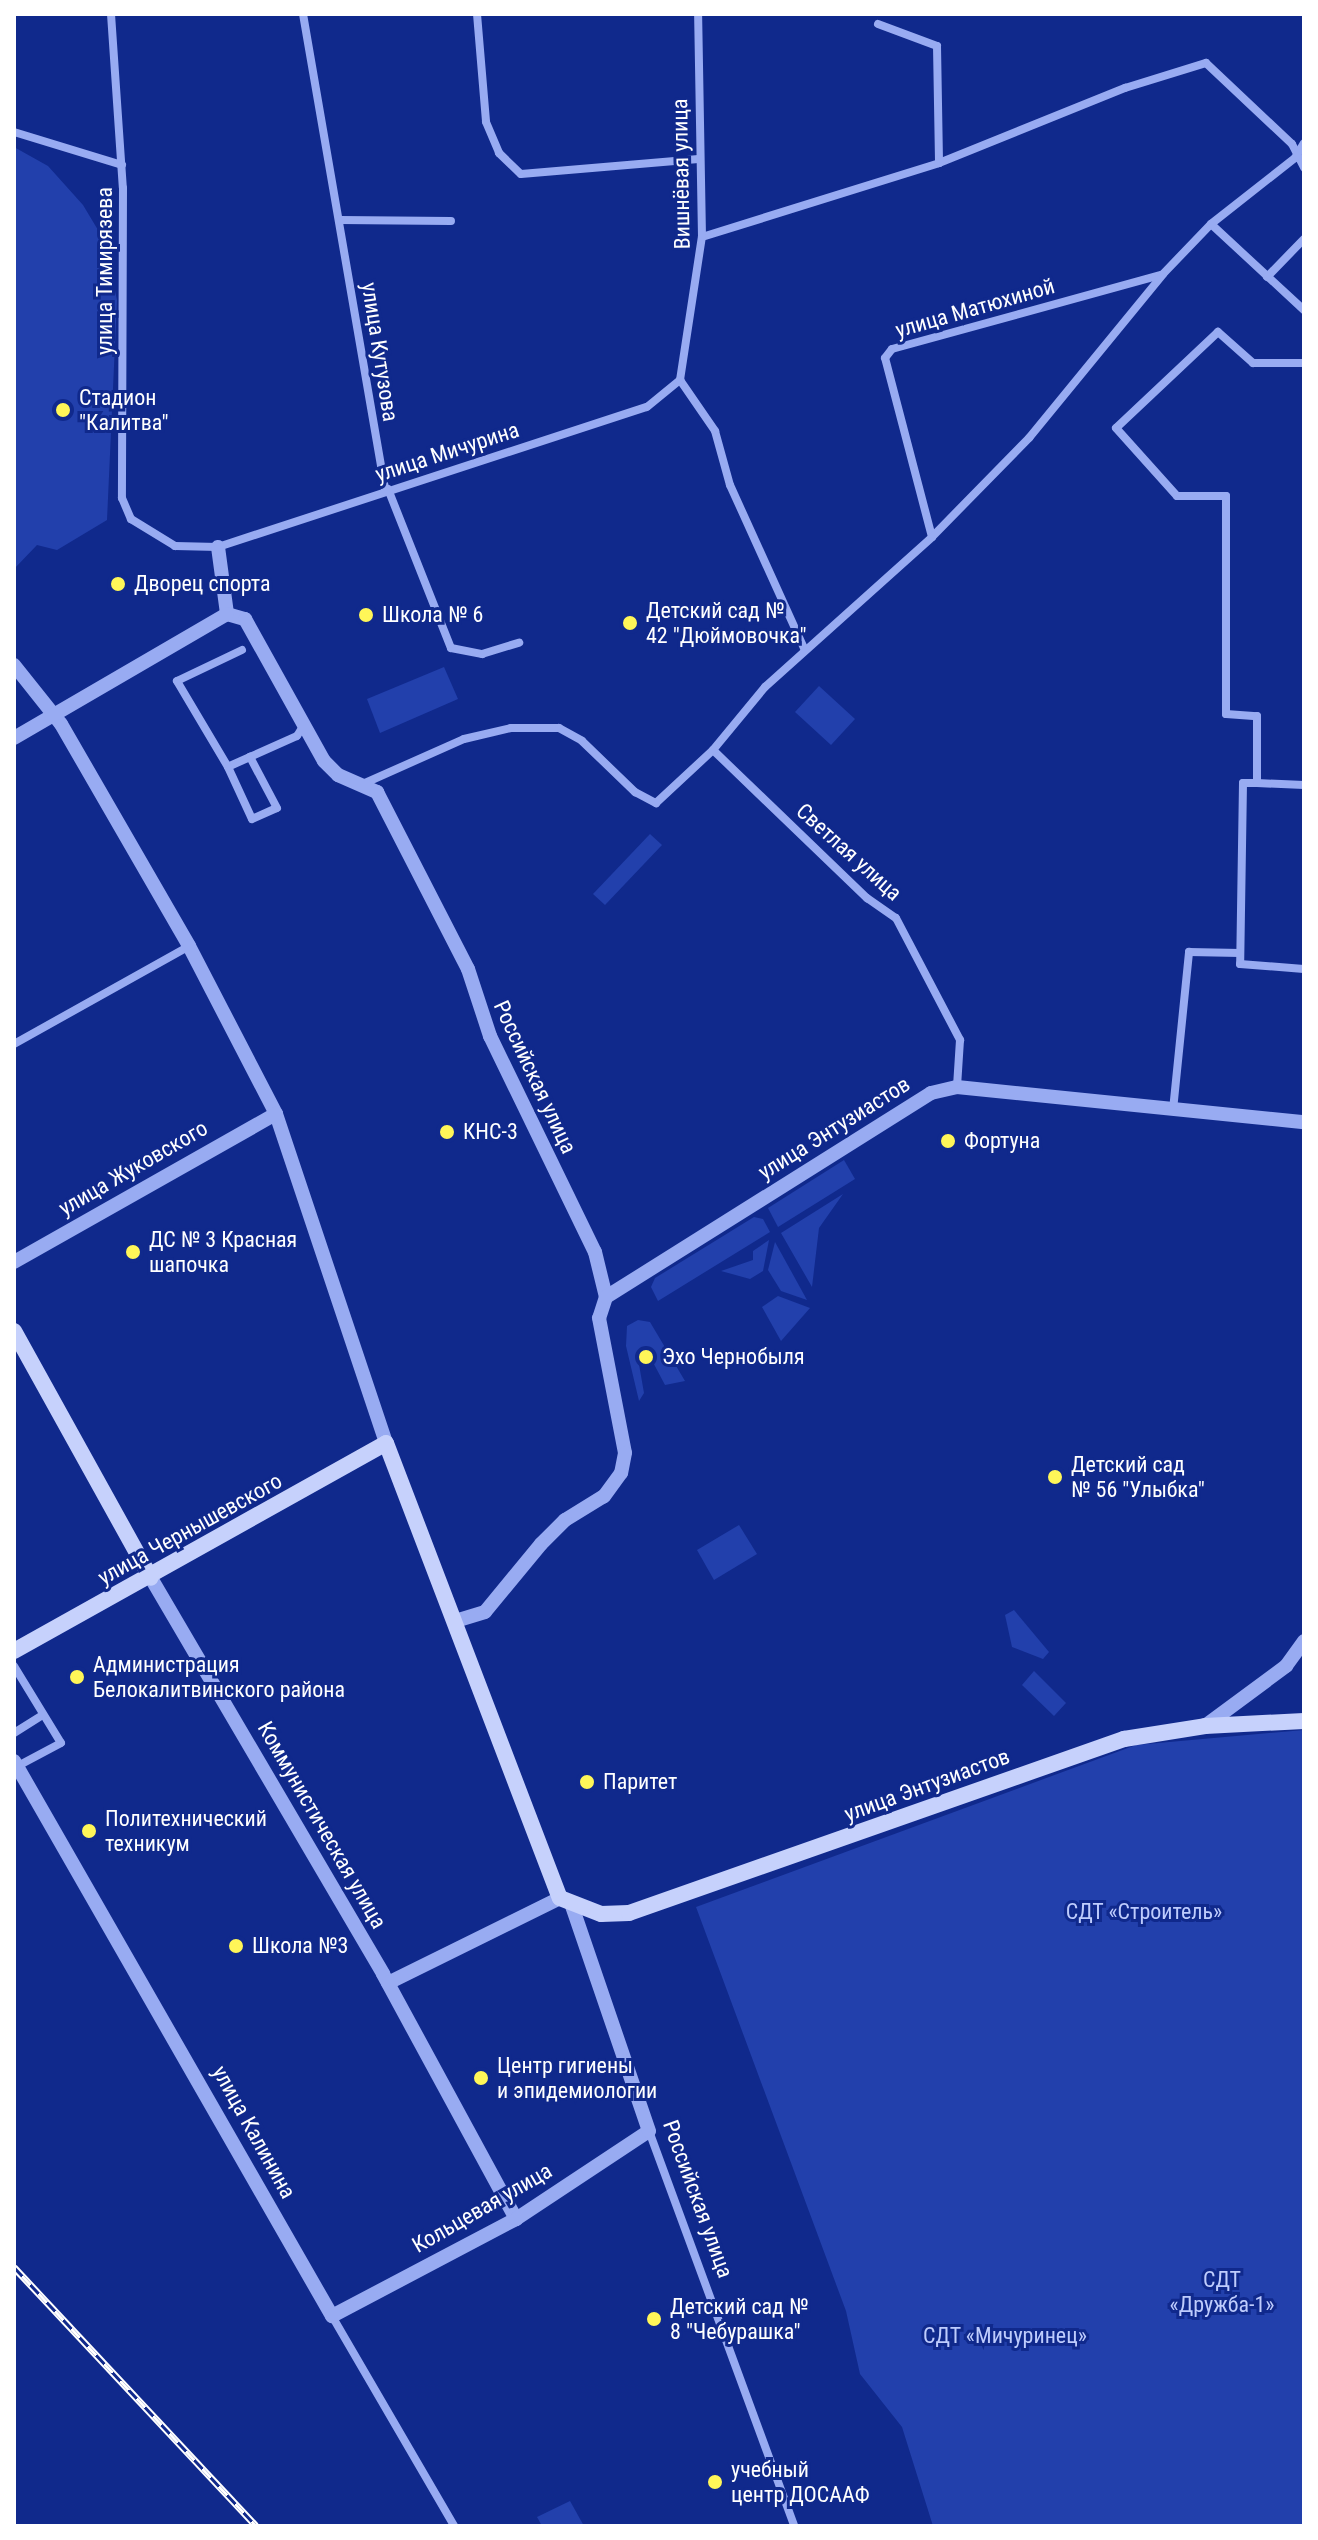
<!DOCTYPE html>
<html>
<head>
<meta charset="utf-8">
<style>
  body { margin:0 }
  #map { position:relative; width:1318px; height:2540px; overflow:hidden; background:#10298c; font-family:"Roboto Condensed",sans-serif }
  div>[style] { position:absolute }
  .green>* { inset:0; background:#2240ac }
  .minor>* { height:8px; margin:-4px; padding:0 4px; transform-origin:4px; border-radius:4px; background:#98abf2 }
  .tertiary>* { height:14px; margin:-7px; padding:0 7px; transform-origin:7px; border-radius:7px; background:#98abf2 }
  .secondary>* { height:16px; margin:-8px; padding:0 8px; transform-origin:8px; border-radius:8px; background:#c6d1fc }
  .rail>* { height:7px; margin-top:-3.5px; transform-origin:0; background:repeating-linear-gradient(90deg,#10298c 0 12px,#fff 0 24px); box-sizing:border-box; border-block:2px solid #fff }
  .dots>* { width:22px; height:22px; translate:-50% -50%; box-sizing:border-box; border:4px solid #10298c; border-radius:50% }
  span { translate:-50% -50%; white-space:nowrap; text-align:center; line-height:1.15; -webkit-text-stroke:6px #10298c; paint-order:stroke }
  .street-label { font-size:22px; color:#fff }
  .poi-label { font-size:22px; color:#fff }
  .left { translate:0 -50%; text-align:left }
  .park-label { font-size:22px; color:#beccfd }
  .frame { position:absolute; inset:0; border:16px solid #fff; pointer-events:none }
</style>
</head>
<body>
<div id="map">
  <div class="green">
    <i style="clip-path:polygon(14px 147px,48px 166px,83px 205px,104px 240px,117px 300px,107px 520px,57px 550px,37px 545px,14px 569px)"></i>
    <i style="clip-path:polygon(444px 667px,458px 699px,380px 733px,367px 699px)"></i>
    <i style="clip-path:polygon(819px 686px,855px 719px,831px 745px,795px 712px)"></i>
    <i style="clip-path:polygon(650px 834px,662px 845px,605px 905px,593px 894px)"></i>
    <i style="clip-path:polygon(844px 1160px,855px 1179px,778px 1227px,768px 1208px)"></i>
    <i style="clip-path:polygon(843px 1194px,819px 1228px,812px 1287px,781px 1233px)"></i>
    <i style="clip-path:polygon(754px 1217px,763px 1219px,770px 1232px,658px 1301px,651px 1287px,655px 1278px)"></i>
    <i style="clip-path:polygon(769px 1240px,763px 1271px,750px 1279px,721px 1271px,753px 1260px,753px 1251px)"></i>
    <i style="clip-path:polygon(775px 1242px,807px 1300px,781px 1291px,768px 1270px)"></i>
    <i style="clip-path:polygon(778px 1296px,810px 1308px,781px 1341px,762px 1307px)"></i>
    <i style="clip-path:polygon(638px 1320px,650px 1322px,685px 1381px,665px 1385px,647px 1351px,637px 1353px,644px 1393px,639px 1401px,626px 1346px,627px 1326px)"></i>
    <i style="clip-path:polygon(739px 1525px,757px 1554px,714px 1580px,697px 1550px)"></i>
    <i style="clip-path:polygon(1014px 1610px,1049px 1652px,1043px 1659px,1012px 1647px,1005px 1615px)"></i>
    <i style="clip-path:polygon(1034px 1671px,1066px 1703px,1054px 1716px,1022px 1685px)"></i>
    <i style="clip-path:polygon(1304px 1730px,1304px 2526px,933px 2526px,902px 2427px,860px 2374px,846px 2311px,696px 1907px,1136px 1745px)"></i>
    <i style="clip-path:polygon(570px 2501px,584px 2526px,542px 2526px,537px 2517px)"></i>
  </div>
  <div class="minor">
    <i style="left:111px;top:14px;width:174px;rotate:86.1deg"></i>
    <i style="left:123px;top:188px;width:310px;rotate:90.2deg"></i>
    <i style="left:122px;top:498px;width:23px;rotate:67deg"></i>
    <i style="left:131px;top:519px;width:52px;rotate:31.5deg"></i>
    <i style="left:175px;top:546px;width:43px;rotate:1.3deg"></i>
    <i style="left:218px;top:547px;width:451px;rotate:-18.1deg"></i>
    <i style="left:647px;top:407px;width:43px;rotate:-39.3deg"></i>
    <i style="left:303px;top:14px;width:483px;rotate:80.2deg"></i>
    <i style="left:477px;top:14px;width:108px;rotate:85.2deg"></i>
    <i style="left:486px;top:122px;width:34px;rotate:67deg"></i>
    <i style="left:499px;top:153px;width:30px;rotate:44deg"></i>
    <i style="left:521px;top:174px;width:178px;rotate:-4.8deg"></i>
    <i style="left:878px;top:24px;width:63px;rotate:20.4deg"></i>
    <i style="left:937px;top:46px;width:117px;rotate:89deg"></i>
    <i style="left:14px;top:132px;width:113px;rotate:17deg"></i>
    <i style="left:340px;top:220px;width:111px;rotate:0.5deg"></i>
    <i style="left:1211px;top:224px;width:127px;rotate:42.8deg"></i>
    <i style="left:702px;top:237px;width:248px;rotate:-17.3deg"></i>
    <i style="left:939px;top:163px;width:201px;rotate:-22deg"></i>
    <i style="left:1125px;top:88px;width:85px;rotate:-17.2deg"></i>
    <i style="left:1206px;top:63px;width:118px;rotate:43.3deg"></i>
    <i style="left:1292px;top:144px;width:27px;rotate:63deg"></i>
    <i style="left:1267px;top:277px;width:53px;rotate:-45.8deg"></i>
    <i style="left:1304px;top:363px;width:51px;rotate:180deg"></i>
    <i style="left:1253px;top:363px;width:47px;rotate:-138.5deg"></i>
    <i style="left:1218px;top:332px;width:140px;rotate:136.7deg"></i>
    <i style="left:1116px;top:428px;width:91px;rotate:48.1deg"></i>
    <i style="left:1177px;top:496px;width:49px"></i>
    <i style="left:1226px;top:496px;width:218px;rotate:90deg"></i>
    <i style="left:1226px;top:714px;width:31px;rotate:4deg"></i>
    <i style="left:1257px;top:716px;width:67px;rotate:90deg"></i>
    <i style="left:1257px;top:783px;width:14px;rotate:180deg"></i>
    <i style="left:1243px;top:783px;width:181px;rotate:90.9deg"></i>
    <i style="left:1240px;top:964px;width:64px;rotate:4.5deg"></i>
    <i style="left:680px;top:380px;width:145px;rotate:-81.3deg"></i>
    <i style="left:702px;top:237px;width:223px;rotate:-91deg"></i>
    <i style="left:680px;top:380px;width:62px;rotate:55.5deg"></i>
    <i style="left:715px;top:431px;width:56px;rotate:74.5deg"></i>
    <i style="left:730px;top:485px;width:181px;rotate:65.6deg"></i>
    <i style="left:388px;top:489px;width:171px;rotate:68.4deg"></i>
    <i style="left:451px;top:648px;width:32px;rotate:11deg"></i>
    <i style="left:482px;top:654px;width:39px;rotate:-17deg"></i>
    <i style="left:932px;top:537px;width:185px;rotate:-104.7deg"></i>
    <i style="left:885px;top:358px;width:11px;rotate:-52deg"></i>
    <i style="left:892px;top:349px;width:279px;rotate:-15.4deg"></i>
    <i style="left:713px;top:750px;width:214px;rotate:43.9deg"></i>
    <i style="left:867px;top:898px;width:35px;rotate:35deg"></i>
    <i style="left:896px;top:918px;width:138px;rotate:62.3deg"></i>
    <i style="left:960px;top:1040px;width:47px;rotate:93.7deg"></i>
    <i style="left:250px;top:757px;width:24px;rotate:156deg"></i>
    <i style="left:228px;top:767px;width:57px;rotate:65.2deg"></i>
    <i style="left:252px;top:819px;width:27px;rotate:-24deg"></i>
    <i style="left:277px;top:808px;width:58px;rotate:-117.9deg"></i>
    <i style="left:250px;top:757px;width:51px;rotate:-24.1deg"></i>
    <i style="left:297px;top:736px;width:9px;rotate:-58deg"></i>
    <i style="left:228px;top:767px;width:100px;rotate:-120.7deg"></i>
    <i style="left:177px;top:681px;width:72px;rotate:-25.5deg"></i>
    <i style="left:365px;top:783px;width:108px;rotate:-24deg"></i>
    <i style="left:464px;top:739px;width:48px;rotate:-13.2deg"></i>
    <i style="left:511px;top:728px;width:48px"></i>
    <i style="left:559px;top:728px;width:26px;rotate:29deg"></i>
    <i style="left:582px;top:741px;width:74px;rotate:43.9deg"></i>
    <i style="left:635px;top:792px;width:24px;rotate:28deg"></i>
    <i style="left:656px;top:803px;width:78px;rotate:-42.9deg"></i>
    <i style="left:713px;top:750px;width:82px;rotate:-50.5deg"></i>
    <i style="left:765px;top:687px;width:224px;rotate:-41.9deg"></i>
    <i style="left:932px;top:537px;width:139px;rotate:-45.6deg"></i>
    <i style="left:1029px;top:438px;width:212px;rotate:-50.7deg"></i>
    <i style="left:1163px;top:274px;width:69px;rotate:-46.2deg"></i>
    <i style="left:1211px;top:224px;width:107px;rotate:-38.2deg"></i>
    <i style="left:1295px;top:158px;width:17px;rotate:-59deg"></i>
    <i style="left:1257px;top:783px;width:47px;rotate:2.4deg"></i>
    <i style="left:14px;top:1044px;width:201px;rotate:-29.2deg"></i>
    <i style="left:1173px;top:1110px;width:159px;rotate:-84.2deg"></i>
    <i style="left:1189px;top:952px;width:51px;rotate:1.1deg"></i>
    <i style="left:14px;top:1666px;width:90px;rotate:58.6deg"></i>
    <i style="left:61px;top:1743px;width:49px;rotate:151.9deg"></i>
    <i style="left:14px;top:1733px;width:34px;rotate:-32deg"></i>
    <i style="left:649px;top:2131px;width:421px;rotate:69.8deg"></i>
    <i style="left:332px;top:2316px;width:243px;rotate:59.8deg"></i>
  </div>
  <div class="tertiary">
    <i style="left:218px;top:547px;width:68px;rotate:82.3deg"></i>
    <i style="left:227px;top:614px;width:19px;rotate:16deg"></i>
    <i style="left:245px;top:619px;width:162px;rotate:60.9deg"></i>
    <i style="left:324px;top:761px;width:20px;rotate:45deg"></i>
    <i style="left:338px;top:775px;width:43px;rotate:23.6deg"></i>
    <i style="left:377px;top:792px;width:199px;rotate:62.8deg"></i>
    <i style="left:468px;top:969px;width:71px;rotate:71.8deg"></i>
    <i style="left:490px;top:1036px;width:240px;rotate:64.1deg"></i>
    <i style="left:595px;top:1252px;width:46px;rotate:76.3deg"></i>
    <i style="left:606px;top:1297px;width:22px;rotate:108deg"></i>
    <i style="left:599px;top:1318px;width:137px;rotate:79.1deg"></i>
    <i style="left:625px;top:1453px;width:20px;rotate:101deg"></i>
    <i style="left:621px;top:1473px;width:29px;rotate:126deg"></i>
    <i style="left:604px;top:1496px;width:46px;rotate:148.4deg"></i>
    <i style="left:565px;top:1520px;width:34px;rotate:135deg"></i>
    <i style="left:541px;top:1544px;width:88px;rotate:129.5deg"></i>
    <i style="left:485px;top:1612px;width:31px;rotate:163deg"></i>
    <i style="left:14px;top:665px;width:75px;rotate:51.5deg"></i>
    <i style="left:61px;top:724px;width:256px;rotate:60deg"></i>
    <i style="left:189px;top:946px;width:189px;rotate:62.6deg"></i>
    <i style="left:276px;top:1114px;width:347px;rotate:71.5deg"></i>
    <i style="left:14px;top:738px;width:246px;rotate:-30.2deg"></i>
    <i style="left:14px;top:1262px;width:301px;rotate:-29.5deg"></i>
    <i style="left:606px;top:1297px;width:384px;rotate:-32.1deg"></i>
    <i style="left:931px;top:1093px;width:27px;rotate:-13deg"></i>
    <i style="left:957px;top:1087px;width:349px;rotate:5.8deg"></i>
    <i style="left:151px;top:1578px;width:459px;rotate:59.6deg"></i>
    <i style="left:383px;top:1974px;width:279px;rotate:61.5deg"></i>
    <i style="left:1205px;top:1726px;width:101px;rotate:-36.5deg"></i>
    <i style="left:1286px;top:1666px;width:31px;rotate:-54deg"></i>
    <i style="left:14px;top:1761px;width:640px;rotate:60.19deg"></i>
    <i style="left:332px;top:2316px;width:208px;rotate:-27.8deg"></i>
    <i style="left:516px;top:2219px;width:159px;rotate:-33.5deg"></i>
    <i style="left:649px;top:2131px;width:238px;rotate:-108.9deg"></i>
    <i style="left:388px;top:1983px;width:192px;rotate:-26.3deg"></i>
  </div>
  <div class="secondary">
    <i style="left:14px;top:1331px;width:282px;rotate:61deg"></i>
    <i style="left:14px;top:1651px;width:426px;rotate:-29.2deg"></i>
    <i style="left:386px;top:1443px;width:487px;rotate:69.1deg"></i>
    <i style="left:560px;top:1898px;width:44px;rotate:21.3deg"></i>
    <i style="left:601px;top:1914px;width:28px;rotate:-2deg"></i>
    <i style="left:629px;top:1913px;width:525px;rotate:-19.37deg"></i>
    <i style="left:1124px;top:1739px;width:82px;rotate:-9.1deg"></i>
    <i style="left:1205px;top:1726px;width:99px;rotate:-2.9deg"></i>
  </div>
  <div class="rail">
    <i style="left:14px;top:2267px;width:354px;rotate:46.9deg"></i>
  </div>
  <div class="dots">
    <i style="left:63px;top:410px;background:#fff658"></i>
    <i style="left:118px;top:584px;background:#fff658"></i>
    <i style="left:366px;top:615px;background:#fff658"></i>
    <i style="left:630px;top:623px;background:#fff658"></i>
    <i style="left:447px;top:1132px;background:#fff658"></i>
    <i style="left:948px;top:1141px;background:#fff658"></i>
    <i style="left:133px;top:1252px;background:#fff658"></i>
    <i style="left:646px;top:1357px;background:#fff658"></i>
    <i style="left:1055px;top:1477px;background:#fff658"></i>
    <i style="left:77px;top:1677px;background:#fff658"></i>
    <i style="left:587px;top:1782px;background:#fff658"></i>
    <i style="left:89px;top:1831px;background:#fff658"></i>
    <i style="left:236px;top:1946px;background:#fff658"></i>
    <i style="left:481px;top:2078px;background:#fff658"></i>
    <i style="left:654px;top:2319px;background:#fff658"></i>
    <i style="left:715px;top:2482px;background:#fff658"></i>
  </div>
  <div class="street-label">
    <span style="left:681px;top:174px;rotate:-91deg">Вишнёвая улица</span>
    <span style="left:105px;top:271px;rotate:-90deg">улица Тимирязева</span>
    <span style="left:975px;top:308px;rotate:-16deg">улица Матюхиной</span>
    <span style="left:380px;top:352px;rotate:81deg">улица Кутузова</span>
    <span style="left:447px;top:452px;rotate:-18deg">улица Мичурина</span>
    <span style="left:849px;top:852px;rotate:42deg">Светлая улица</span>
    <span style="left:535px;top:1077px;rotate:65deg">Российская улица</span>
    <span style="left:834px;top:1128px;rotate:-32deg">улица Энтузиастов</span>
    <span style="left:133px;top:1168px;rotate:-30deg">улица Жуковского</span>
    <span style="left:190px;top:1529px;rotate:-29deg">улица Чернышевского</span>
    <span style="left:927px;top:1785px;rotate:-20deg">улица Энтузиастов</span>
    <span style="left:322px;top:1825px;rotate:60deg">Коммунистическая улица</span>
    <span style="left:254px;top:2132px;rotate:61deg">улица Калинина</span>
    <span style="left:698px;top:2199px;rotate:70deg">Российская улица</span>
    <span style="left:482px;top:2208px;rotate:-30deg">Кольцевая улица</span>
  </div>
  <div class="poi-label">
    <span class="left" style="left:79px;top:410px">Стадион<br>"Калитва"</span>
    <span class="left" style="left:134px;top:584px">Дворец спорта</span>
    <span class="left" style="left:646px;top:623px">Детский сад №<br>42 "Дюймовочка"</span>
    <span class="left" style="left:382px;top:615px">Школа № 6</span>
    <span class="left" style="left:463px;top:1132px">КНС-3</span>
    <span class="left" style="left:964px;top:1141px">Фортуна</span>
    <span class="left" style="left:149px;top:1252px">ДС № 3 Красная<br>шапочка</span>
    <span class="left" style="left:662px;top:1357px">Эхо Чернобыля</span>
    <span class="left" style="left:1071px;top:1477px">Детский сад<br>№ 56 "Улыбка"</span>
    <span class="left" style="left:93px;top:1677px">Администрация<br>Белокалитвинского района</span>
    <span class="left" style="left:603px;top:1782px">Паритет</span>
    <span class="left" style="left:105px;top:1831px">Политехнический<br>техникум</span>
    <span class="left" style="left:252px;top:1946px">Школа №3</span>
    <span class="left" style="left:497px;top:2078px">Центр гигиены<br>и эпидемиологии</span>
    <span class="left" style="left:670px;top:2319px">Детский сад №<br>8 "Чебурашка"</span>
    <span class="left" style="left:731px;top:2482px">учебный<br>центр ДОСААФ</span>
  </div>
  <div class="park-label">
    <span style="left:1144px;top:1912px">СДТ «Строитель»</span>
    <span style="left:1222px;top:2292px">СДТ<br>«Дружба-1»</span>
    <span style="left:1005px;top:2336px">СДТ «Мичуринец»</span>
  </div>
  <div class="frame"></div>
</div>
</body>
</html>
